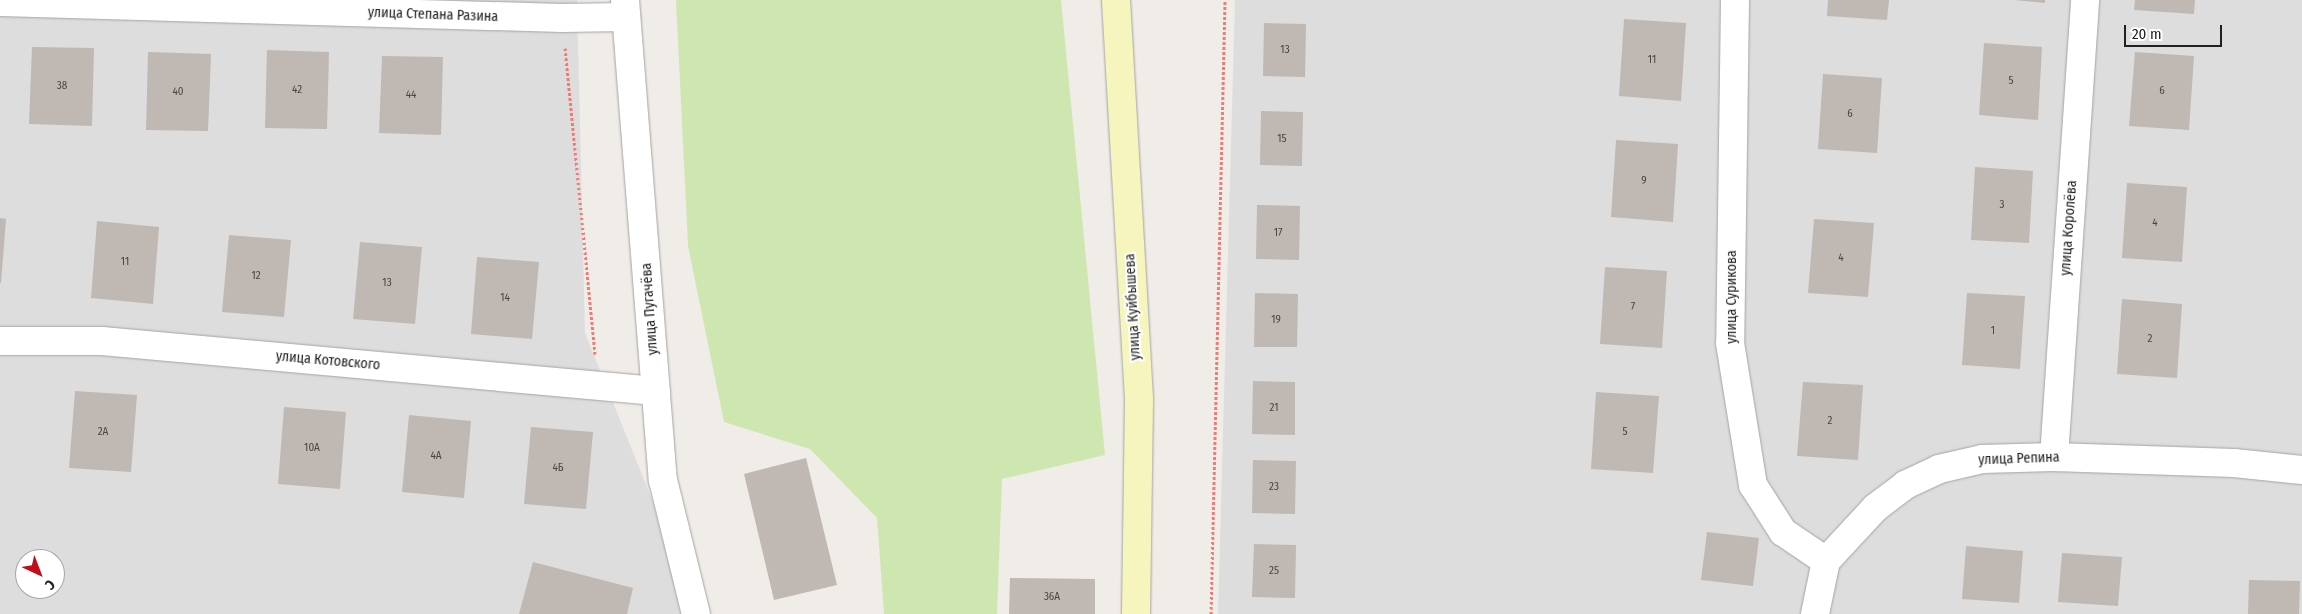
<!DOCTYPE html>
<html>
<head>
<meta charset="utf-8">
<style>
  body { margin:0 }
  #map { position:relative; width:2302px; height:614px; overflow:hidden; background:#f0ece7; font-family:"Fira Sans Condensed",sans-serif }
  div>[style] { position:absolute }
  .residential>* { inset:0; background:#dedddd }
  .grass>* { inset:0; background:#cee7b0 }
  .building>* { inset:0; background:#c0b8b3 }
  .path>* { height:3px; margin-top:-1.5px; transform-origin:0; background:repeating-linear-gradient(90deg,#f27a75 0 2.5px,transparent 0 5px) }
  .roads { filter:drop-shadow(0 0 1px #a4a4a4) drop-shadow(0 0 1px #a4a4a4) }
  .minor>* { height:28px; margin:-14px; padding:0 14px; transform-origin:14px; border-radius:14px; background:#fff }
  .secondary>* { height:28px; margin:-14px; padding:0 14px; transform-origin:14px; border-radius:14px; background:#f6f5be }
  span { translate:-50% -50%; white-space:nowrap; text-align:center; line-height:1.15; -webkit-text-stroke:4px #fff; paint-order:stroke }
  .number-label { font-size:11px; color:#484645 }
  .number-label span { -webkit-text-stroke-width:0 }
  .street-label { font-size:14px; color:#202020 }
  .north { position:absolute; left:15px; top:549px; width:50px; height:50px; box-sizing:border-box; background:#fff; border:1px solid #a6a6a6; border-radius:50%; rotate:137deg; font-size:14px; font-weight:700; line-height:20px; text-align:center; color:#202020 }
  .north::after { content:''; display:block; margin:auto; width:18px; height:22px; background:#c30c17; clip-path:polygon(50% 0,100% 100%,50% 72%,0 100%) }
  .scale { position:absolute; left:2124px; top:25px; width:98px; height:22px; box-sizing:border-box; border:2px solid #202020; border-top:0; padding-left:6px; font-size:15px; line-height:18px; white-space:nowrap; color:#202020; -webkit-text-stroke:4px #fff; paint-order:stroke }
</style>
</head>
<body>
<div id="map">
  <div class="residential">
    <i style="clip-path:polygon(evenodd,0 0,577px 0,585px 333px,698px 614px,0 614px,0 0,25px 559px,55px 559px,55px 589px,25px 589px,25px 559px)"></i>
    <i style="clip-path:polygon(1235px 0,2302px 0,2302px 614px,1218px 614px)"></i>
  </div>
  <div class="grass">
    <i style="clip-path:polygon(676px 0,1061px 0,1105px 455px,1002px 479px,997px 614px,884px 614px,877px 518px,810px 449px,724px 422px,688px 246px)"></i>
  </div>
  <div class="building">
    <i style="clip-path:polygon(1828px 0,1889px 0,1887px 20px,1827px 16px)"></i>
    <i style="clip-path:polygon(2014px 0,2045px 0,2045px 3px)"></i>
    <i style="clip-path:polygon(2135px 0,2195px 0,2194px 14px,2134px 10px)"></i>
    <i style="clip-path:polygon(1624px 19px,1686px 23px,1681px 101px,1619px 96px)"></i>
    <i style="clip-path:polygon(1264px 23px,1306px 24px,1305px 77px,1263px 76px)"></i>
    <i style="clip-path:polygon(1984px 43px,2042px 47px,2038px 120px,1979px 115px)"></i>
    <i style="clip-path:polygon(32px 47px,94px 48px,92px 126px,29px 124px)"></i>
    <i style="clip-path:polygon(267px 50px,329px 52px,327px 129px,265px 128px)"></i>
    <i style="clip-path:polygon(148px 52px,211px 54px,208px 131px,146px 130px)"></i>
    <i style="clip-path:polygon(2135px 52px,2194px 56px,2189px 130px,2129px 126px)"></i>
    <i style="clip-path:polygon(382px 56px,443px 57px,441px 135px,379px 133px)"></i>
    <i style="clip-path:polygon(1823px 74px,1882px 78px,1877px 153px,1818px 149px)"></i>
    <i style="clip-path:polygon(1261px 111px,1303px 112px,1302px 166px,1260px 165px)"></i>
    <i style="clip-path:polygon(1616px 140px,1678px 144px,1673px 222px,1611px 217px)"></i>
    <i style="clip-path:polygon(1975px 167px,2033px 171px,2029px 243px,1971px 240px)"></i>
    <i style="clip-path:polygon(2127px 183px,2187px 187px,2182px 262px,2122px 258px)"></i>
    <i style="clip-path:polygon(1257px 205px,1300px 206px,1299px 260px,1256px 259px)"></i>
    <i style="clip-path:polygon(0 218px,6px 219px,1px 283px,0 283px)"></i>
    <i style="clip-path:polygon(1814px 219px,1874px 223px,1868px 297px,1808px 293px)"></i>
    <i style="clip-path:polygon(97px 221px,159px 227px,153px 304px,91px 298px)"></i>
    <i style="clip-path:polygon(229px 235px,291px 240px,284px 317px,222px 312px)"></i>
    <i style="clip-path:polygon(360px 242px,422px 247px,415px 324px,353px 319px)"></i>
    <i style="clip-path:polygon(477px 257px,539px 262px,532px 339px,471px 334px)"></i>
    <i style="clip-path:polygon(1605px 267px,1667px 271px,1662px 348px,1600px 344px)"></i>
    <i style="clip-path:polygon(1255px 293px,1298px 294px,1297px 347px,1254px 347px)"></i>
    <i style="clip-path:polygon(1967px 293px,2025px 296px,2020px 369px,1962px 365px)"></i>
    <i style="clip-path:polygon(2122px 299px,2182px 304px,2177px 378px,2117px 374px)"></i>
    <i style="clip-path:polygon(1253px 381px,1295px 382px,1295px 435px,1252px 434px)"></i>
    <i style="clip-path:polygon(1803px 382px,1863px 385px,1858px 460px,1797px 456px)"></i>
    <i style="clip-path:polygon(75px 391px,137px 395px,131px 472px,69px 468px)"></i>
    <i style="clip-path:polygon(1596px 392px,1659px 396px,1653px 473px,1591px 469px)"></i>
    <i style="clip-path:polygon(284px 407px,346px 412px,340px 489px,278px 484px)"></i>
    <i style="clip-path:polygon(409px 415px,471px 421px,464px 498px,402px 492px)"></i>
    <i style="clip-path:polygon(531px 427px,593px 432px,586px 509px,524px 504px)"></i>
    <i style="clip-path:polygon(806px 458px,837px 585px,774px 600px,744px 474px)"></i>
    <i style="clip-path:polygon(1253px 460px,1296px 461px,1295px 514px,1252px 513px)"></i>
    <i style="clip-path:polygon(1707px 532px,1759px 538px,1753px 586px,1701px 580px)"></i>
    <i style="clip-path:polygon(1254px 544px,1296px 545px,1295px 598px,1252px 597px)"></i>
    <i style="clip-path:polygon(1966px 546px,2023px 551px,2019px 603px,1962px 599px)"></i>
    <i style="clip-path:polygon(2062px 553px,2122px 557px,2118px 606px,2058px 602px)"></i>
    <i style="clip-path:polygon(533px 562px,633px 588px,627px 614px,519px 614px)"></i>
    <i style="clip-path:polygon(1010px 578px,1095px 579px,1095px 614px,1009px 614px)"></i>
    <i style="clip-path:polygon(2249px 580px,2300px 581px,2299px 614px,2248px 614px)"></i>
  </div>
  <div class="path">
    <i style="left:565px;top:48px;width:308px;rotate:84.4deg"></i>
    <i style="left:1211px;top:614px;width:614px;rotate:-88.69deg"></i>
  </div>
  <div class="roads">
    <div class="minor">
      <i style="left:625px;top:0;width:482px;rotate:85.5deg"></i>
      <i style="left:663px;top:480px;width:138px;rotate:76.2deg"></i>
      <i style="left:1735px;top:0;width:343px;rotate:90.8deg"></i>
      <i style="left:1730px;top:343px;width:144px;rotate:80.8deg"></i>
      <i style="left:1753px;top:485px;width:56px;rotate:57.4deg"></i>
      <i style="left:1783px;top:532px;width:52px;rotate:34deg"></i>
      <i style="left:0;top:2px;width:562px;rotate:1.63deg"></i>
      <i style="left:562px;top:18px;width:64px;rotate:-0.9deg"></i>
      <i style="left:0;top:341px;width:102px"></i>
      <i style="left:102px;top:341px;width:556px;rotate:5.16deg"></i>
      <i style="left:2054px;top:457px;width:458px;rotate:-86.1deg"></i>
      <i style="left:1815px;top:614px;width:54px;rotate:-78.3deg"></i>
      <i style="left:1826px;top:561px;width:72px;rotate:-47.2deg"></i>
      <i style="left:1875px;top:508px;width:38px;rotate:-37deg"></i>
      <i style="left:1905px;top:485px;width:38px;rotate:-25deg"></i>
      <i style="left:1939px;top:469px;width:44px;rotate:-13.1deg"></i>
      <i style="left:1982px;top:459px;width:72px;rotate:-1.6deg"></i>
      <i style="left:2054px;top:457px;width:180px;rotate:1.9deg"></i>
      <i style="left:2234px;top:463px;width:68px;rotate:5.9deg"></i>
    </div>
    <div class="secondary">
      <i style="left:1116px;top:0;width:401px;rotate:86.7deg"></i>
      <i style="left:1139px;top:400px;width:214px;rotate:90.8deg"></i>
    </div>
  </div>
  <div class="number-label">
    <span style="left:1285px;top:50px">13</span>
    <span style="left:1652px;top:60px">11</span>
    <span style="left:2011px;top:81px">5</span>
    <span style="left:62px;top:86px">38</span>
    <span style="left:297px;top:90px">42</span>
    <span style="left:2162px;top:91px">6</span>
    <span style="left:178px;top:92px">40</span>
    <span style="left:411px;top:95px">44</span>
    <span style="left:1850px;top:114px">6</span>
    <span style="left:1282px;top:139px">15</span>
    <span style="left:1644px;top:181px">9</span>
    <span style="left:2002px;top:205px">3</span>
    <span style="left:2155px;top:223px">4</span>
    <span style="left:1278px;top:233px">17</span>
    <span style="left:1841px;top:258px">4</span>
    <span style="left:125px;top:262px">11</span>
    <span style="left:256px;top:276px">12</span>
    <span style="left:387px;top:283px">13</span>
    <span style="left:505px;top:298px">14</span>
    <span style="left:1633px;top:307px">7</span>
    <span style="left:1276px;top:320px">19</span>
    <span style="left:1993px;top:331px">1</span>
    <span style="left:2150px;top:339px">2</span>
    <span style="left:1274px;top:408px">21</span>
    <span style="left:1830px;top:421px">2</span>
    <span style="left:103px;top:432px">2А</span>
    <span style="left:1625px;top:432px">5</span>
    <span style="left:312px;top:448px">10А</span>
    <span style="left:436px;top:456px">4А</span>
    <span style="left:558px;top:468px">4Б</span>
    <span style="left:1274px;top:487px">23</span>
    <span style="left:1274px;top:571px">25</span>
    <span style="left:1052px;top:597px">36А</span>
  </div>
  <div class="street-label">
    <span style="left:433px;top:15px;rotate:2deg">улица Степана Разина</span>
    <span style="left:2069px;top:228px;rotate:-86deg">улица Королёва</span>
    <span style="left:1732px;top:297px;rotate:-90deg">улица Сурикова</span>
    <span style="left:1133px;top:307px;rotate:-93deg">улица Куйбышева</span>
    <span style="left:650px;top:309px;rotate:-94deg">улица Пугачёва</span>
    <span style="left:328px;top:361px;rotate:5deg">улица Котовского</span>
    <span style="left:2019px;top:459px;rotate:-2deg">улица Репина</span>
  </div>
  <div class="north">С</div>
  <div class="scale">20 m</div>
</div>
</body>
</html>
